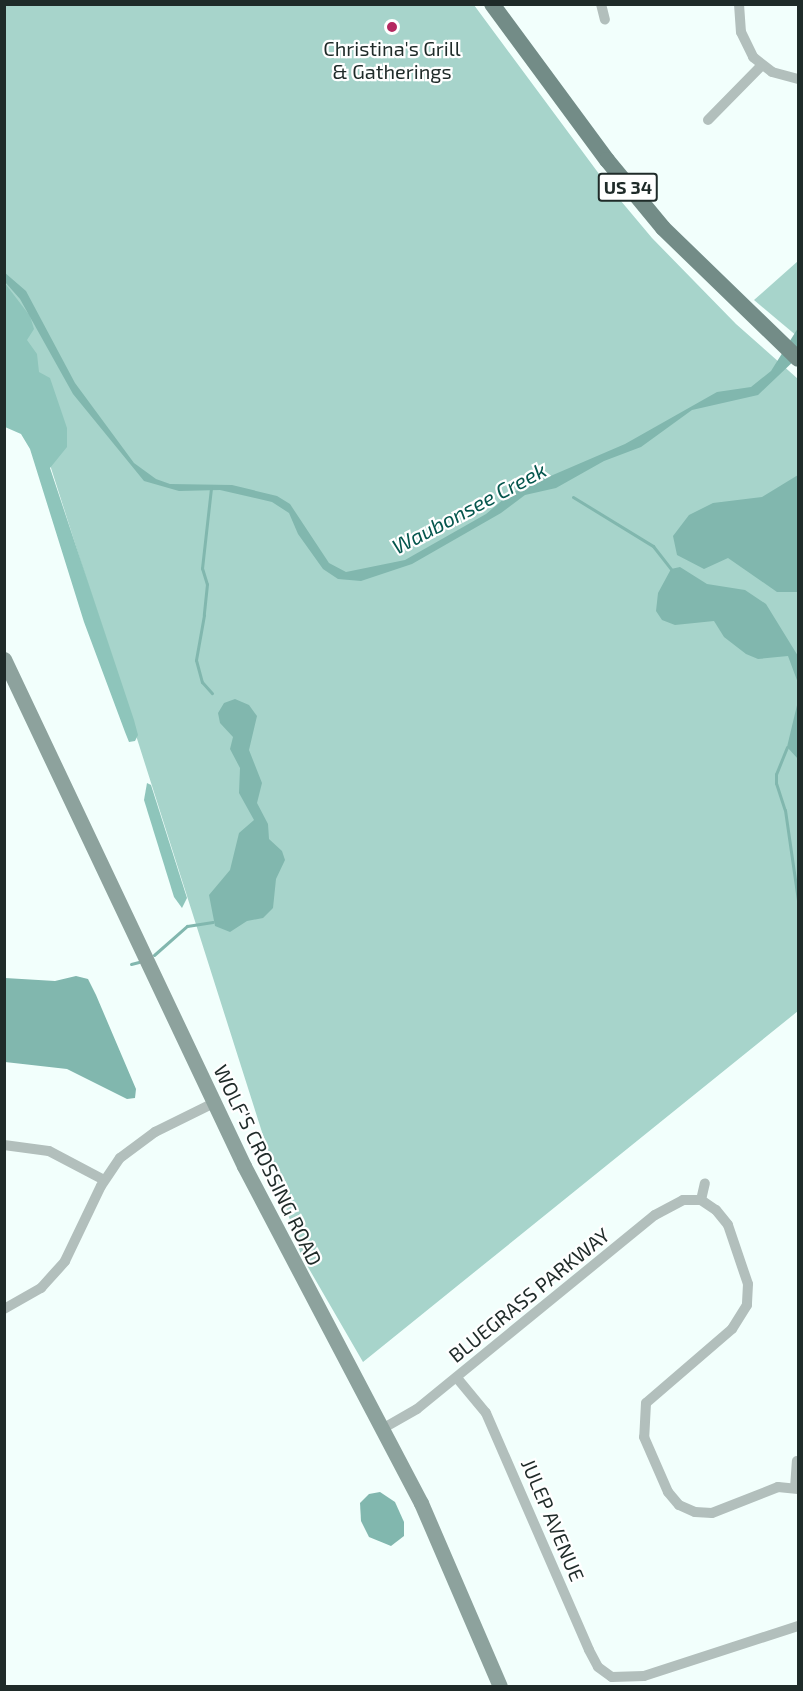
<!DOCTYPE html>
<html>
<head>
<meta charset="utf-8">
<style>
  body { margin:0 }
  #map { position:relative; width:803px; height:1691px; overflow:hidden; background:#f2fffc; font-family:"Exo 2",sans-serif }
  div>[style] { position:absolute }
  .green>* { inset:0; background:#a7d4cb }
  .forest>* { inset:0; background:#8ec5bb }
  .water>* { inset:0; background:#81b7ae }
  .stream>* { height:3px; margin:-1.5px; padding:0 1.5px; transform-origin:1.5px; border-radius:1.5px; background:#81b7ae }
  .minor>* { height:10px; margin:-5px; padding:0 5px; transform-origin:5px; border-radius:5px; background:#b2bfbc }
  .secondary>* { height:15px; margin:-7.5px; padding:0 7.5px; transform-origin:7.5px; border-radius:7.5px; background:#8da29d }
  .primary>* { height:16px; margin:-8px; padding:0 8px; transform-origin:8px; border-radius:8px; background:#738c87 }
  .dots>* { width:16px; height:16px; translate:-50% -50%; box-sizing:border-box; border:3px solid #fff; border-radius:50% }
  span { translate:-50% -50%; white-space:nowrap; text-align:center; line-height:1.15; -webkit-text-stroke:4.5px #fff; paint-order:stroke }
  .shield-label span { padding:2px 4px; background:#fff; border:2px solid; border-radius:4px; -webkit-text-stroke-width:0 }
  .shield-label { font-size:18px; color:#1f2b29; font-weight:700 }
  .poi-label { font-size:20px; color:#1f2b29 }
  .street-label { font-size:20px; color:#1f2b29 }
  .water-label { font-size:21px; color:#05564d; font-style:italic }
  .frame { position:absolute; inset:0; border:6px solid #1f2b29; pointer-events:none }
</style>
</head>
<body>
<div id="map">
  <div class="green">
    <i style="clip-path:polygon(4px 5px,474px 5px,605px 182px,652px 238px,736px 324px,798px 379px,798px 1011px,363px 1362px,301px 1255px,5px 323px)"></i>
    <i style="clip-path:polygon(798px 261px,798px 337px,754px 300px)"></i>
  </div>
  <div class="forest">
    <i style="clip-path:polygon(4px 282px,30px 316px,34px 329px,27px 340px,37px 354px,39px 372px,50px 378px,67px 428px,67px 447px,50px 468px,134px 720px,138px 735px,135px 741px,129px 742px,125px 732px,84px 622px,30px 449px,21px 434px,5px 427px)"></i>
    <i style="clip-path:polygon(147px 783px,151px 785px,187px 898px,182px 908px,174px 897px,144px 800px)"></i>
  </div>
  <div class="water">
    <i style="clip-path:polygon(4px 272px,26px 291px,75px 383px,134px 463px,156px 479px,170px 484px,232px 485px,277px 496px,290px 504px,329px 563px,346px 572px,405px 560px,486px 514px,511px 493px,625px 444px,717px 392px,751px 387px,771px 371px,798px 328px,798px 357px,758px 395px,692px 410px,641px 447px,604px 461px,556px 488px,525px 495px,501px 513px,412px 564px,361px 581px,338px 579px,323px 569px,298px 534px,289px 513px,272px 502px,220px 490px,179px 491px,144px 481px,73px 394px,20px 299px,5px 282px)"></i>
    <i style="clip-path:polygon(798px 475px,798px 592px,777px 592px,728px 558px,704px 569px,677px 555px,673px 536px,689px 515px,713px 503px,762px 497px)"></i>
    <i style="clip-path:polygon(680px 567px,707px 584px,745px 590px,766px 604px,798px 656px,798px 683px,788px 656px,758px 659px,746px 654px,724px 637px,714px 621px,675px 625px,662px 620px,656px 611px,658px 593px,671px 569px)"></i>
    <i style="clip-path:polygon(235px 699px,249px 705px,257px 716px,249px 750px,262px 783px,257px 803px,268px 824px,269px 839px,282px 851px,285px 860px,276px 879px,273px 908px,263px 918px,247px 921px,230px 932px,215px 926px,209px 895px,230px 870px,239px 833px,254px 820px,239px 793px,240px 768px,230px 749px,233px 737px,220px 723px,218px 713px,224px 703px)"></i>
    <i style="clip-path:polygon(798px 701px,798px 759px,787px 747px)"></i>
    <i style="clip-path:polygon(76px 976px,88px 979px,96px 995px,136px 1089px,135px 1098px,127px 1099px,67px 1069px,5px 1062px,5px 978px,55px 981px)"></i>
    <i style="clip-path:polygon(380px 1492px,395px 1502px,404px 1522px,404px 1536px,391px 1546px,369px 1537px,361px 1521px,360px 1503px,369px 1494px)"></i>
  </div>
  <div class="stream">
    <i style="left:211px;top:488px;width:81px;rotate:96.4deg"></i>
    <i style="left:202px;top:568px;width:17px;rotate:73deg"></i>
    <i style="left:207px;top:584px;width:31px;rotate:96deg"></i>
    <i style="left:204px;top:615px;width:46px;rotate:100.1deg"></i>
    <i style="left:196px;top:660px;width:23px;rotate:75deg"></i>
    <i style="left:202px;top:682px;width:15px;rotate:48deg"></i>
    <i style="left:573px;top:497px;width:94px;rotate:31.5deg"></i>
    <i style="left:653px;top:546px;width:29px;rotate:52deg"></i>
    <i style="left:787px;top:747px;width:29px;rotate:112deg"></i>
    <i style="left:776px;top:774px;width:9px;rotate:90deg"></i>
    <i style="left:776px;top:783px;width:28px;rotate:72deg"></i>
    <i style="left:785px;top:810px;width:91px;rotate:81.8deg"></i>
    <i style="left:154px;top:955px;width:44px;rotate:-41.3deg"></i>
    <i style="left:187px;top:926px;width:26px;rotate:-9deg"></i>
    <i style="left:131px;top:964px;width:8px;rotate:-14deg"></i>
  </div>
  <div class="minor">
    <i style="left:601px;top:4px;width:16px;rotate:76deg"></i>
    <i style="left:739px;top:4px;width:28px;rotate:86deg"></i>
    <i style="left:741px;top:32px;width:28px;rotate:64deg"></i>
    <i style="left:753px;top:57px;width:24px;rotate:38deg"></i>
    <i style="left:772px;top:72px;width:27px;rotate:15deg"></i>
    <i style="left:708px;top:120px;width:77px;rotate:-45.5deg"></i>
    <i style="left:4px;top:1145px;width:45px;rotate:7.6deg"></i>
    <i style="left:49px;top:1151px;width:62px;rotate:27.8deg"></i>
    <i style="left:701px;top:1200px;width:17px;rotate:-77deg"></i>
    <i style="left:4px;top:1309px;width:43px;rotate:-29.6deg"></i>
    <i style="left:41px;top:1288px;width:36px;rotate:-48deg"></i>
    <i style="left:65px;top:1261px;width:83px;rotate:-64.4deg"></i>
    <i style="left:101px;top:1186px;width:34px;rotate:-56deg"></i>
    <i style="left:120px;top:1158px;width:44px;rotate:-36.6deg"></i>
    <i style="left:155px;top:1132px;width:66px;rotate:-26.2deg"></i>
    <i style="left:457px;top:1378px;width:45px;rotate:50.4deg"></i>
    <i style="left:486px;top:1413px;width:258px;rotate:66.5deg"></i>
    <i style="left:589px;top:1650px;width:19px;rotate:62deg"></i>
    <i style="left:598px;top:1667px;width:17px;rotate:36deg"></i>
    <i style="left:612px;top:1677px;width:32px;rotate:-2deg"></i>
    <i style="left:644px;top:1676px;width:162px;rotate:-18deg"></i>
    <i style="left:382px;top:1429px;width:40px;rotate:-29.7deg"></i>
    <i style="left:417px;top:1409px;width:307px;rotate:-39.2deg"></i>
    <i style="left:655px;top:1215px;width:32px;rotate:-28deg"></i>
    <i style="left:683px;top:1200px;width:18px"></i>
    <i style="left:701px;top:1200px;width:18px;rotate:34deg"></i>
    <i style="left:716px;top:1210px;width:19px;rotate:51deg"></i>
    <i style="left:728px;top:1225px;width:62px;rotate:71.3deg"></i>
    <i style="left:748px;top:1284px;width:21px;rotate:93deg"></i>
    <i style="left:747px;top:1305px;width:28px;rotate:122deg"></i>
    <i style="left:732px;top:1329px;width:113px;rotate:139.3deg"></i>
    <i style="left:646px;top:1403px;width:34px;rotate:93deg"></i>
    <i style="left:644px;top:1437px;width:60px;rotate:66.4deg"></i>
    <i style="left:668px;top:1492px;width:17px;rotate:50deg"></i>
    <i style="left:679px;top:1505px;width:17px;rotate:24deg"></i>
    <i style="left:695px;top:1512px;width:17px;rotate:3deg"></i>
    <i style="left:712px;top:1513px;width:71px;rotate:-21.5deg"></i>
    <i style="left:778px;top:1487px;width:20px;rotate:6deg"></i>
    <i style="left:795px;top:1488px;width:27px;rotate:-86deg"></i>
  </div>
  <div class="secondary">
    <i style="left:4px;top:659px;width:561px;rotate:64.67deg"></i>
    <i style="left:244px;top:1166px;width:381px;rotate:62.3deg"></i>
    <i style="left:421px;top:1503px;width:199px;rotate:66.7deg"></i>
  </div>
  <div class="primary">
    <i style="left:492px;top:4px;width:194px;rotate:53.6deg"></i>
    <i style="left:607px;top:160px;width:88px;rotate:50.5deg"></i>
    <i style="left:663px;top:228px;width:188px;rotate:44.1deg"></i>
  </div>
  <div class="dots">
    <i style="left:392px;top:27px;background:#b42860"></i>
  </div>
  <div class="shield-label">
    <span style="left:628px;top:187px">US 34</span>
  </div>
  <div class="poi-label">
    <span style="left:392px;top:60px">Christina's Grill<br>&amp; Gatherings</span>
  </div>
  <div class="street-label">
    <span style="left:268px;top:1165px;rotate:64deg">WOLF'S CROSSING ROAD</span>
    <span style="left:529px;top:1295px;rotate:-39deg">BLUEGRASS PARKWAY</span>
    <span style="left:553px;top:1520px;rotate:67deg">JULEP AVENUE</span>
  </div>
  <div class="water-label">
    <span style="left:469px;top:508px;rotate:-28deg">Waubonsee Creek</span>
  </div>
  <div class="frame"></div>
</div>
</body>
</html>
